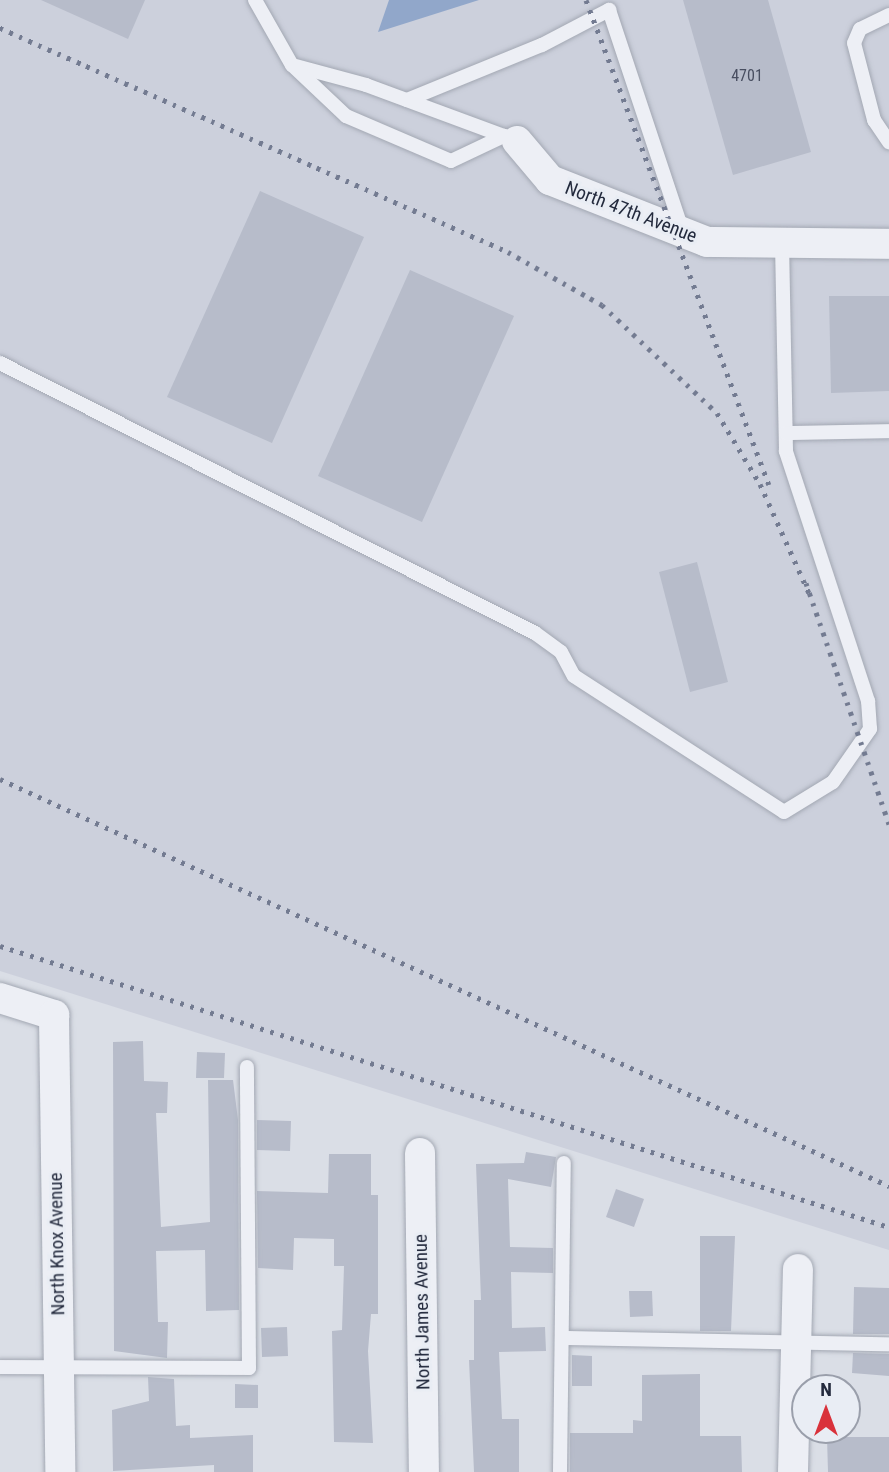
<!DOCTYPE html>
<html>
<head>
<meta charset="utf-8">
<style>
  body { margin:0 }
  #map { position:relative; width:889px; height:1472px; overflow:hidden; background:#dadee6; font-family:"Roboto Condensed",sans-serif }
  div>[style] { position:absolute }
  .built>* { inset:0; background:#ccd0dc }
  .water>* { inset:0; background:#91a7ca }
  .building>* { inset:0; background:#b7bcca }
  .roads { filter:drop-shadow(0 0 2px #a3a8b3) drop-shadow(0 0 2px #a3a8b3) }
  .service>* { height:14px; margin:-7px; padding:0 7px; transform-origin:7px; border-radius:7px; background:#edeff5 }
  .minor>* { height:30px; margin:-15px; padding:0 15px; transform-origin:15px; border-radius:15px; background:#edeff5 }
  .rail>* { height:5px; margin-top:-2.5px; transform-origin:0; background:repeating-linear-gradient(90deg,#737b91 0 3.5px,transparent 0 10.5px) }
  span { translate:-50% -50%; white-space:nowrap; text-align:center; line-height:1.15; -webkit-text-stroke:6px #e9edf4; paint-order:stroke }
  .number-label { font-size:16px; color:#484e60 }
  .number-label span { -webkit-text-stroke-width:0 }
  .street-label { font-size:19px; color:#232a3d }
  .north { position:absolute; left:791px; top:1374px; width:70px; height:70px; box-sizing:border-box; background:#e9edf4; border:2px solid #9a9fab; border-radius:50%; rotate:0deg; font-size:19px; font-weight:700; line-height:28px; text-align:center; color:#232a3d }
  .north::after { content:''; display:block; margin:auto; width:24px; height:32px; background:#d9323b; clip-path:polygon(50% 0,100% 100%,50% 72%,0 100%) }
</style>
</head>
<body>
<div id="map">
  <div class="built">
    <i style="clip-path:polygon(0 0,889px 0,889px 1250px,0 971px)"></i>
  </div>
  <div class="water">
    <i style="clip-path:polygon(389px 0,479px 0,378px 32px)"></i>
  </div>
  <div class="building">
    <i style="clip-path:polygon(41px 0,145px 0,128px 39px)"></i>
    <i style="clip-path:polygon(683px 0,768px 0,811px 152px,733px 175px)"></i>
    <i style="clip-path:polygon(260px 191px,364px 237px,272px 443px,167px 397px)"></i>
    <i style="clip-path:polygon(410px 270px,514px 316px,422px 522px,318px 476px)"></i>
    <i style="clip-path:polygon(829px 296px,889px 296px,889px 391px,831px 393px)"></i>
    <i style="clip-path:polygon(697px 562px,728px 682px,690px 692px,659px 572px)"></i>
    <i style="clip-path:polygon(143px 1041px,144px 1081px,168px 1082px,167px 1113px,156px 1113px,161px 1227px,210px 1222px,208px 1080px,233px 1080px,238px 1120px,239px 1310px,206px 1311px,205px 1250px,156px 1251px,158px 1322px,168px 1322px,167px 1358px,114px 1351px,113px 1042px)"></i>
    <i style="clip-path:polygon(197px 1052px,225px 1053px,224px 1078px,196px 1078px)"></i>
    <i style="clip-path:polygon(257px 1120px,291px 1121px,290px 1151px,257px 1150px)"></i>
    <i style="clip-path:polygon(526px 1152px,556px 1157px,551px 1187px,508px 1179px,510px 1247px,553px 1248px,553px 1273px,511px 1272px,512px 1328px,545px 1327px,546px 1351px,499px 1352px,502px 1419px,519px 1419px,519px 1472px,474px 1472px,469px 1360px,474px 1360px,474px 1300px,481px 1300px,476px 1164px,524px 1163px)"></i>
    <i style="clip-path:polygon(329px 1154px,371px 1154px,371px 1195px,378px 1195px,378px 1314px,371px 1314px,368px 1351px,373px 1443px,334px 1442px,332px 1331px,342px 1330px,344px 1266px,334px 1266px,334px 1239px,294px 1238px,293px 1270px,258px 1268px,257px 1191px,328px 1193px)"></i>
    <i style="clip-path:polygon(616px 1189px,644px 1199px,634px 1227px,606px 1217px)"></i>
    <i style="clip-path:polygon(700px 1236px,735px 1236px,731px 1331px,700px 1331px)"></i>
    <i style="clip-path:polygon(854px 1287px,889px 1288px,889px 1334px,853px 1334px)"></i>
    <i style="clip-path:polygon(629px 1291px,652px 1291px,653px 1316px,630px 1317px)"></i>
    <i style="clip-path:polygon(287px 1327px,288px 1356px,262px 1357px,261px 1328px)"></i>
    <i style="clip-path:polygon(853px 1353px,889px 1354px,889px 1376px,852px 1373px)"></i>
    <i style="clip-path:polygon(572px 1355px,592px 1356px,592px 1386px,572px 1386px)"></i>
    <i style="clip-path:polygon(700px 1374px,700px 1436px,741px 1436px,742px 1472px,570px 1472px,570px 1433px,633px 1433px,633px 1420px,642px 1421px,642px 1375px)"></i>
    <i style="clip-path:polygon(148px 1377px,174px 1379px,176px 1426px,190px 1425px,190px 1438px,253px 1435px,253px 1472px,214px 1472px,214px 1465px,113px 1471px,112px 1410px,149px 1401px)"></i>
    <i style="clip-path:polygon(235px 1384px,258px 1385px,258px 1408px,235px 1408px)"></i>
    <i style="clip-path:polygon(827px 1437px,889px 1437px,889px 1472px,828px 1472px)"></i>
  </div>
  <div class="roads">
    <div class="service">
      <i style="left:255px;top:0;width:75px;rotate:60.4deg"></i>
      <i style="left:292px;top:65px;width:77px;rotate:15.1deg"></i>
      <i style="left:366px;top:85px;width:161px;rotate:20.3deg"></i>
      <i style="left:889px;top:15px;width:32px;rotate:154deg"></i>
      <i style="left:860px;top:29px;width:15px;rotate:113deg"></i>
      <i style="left:854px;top:43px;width:80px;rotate:75.4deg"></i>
      <i style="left:874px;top:120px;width:27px;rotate:56deg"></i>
      <i style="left:293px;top:66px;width:73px;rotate:43.3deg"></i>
      <i style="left:346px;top:116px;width:114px;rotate:23.2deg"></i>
      <i style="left:451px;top:161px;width:59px;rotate:-25.3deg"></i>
      <i style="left:407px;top:100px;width:146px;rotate:-22.2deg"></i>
      <i style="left:542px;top:45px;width:76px;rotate:-27.6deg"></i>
      <i style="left:609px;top:10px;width:234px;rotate:71.6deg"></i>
      <i style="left:0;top:363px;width:599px;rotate:26.78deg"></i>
      <i style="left:535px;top:633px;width:32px;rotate:36deg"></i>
      <i style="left:561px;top:652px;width:27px;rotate:62deg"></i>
      <i style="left:574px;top:676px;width:250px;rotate:32.9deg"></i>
      <i style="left:784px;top:812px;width:57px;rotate:-31.5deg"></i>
      <i style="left:833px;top:782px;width:65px;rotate:-55.1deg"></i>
      <i style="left:870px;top:729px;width:28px;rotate:-94deg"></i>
      <i style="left:868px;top:701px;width:263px;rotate:-108.2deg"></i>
      <i style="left:786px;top:451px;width:206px;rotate:-91.1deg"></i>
      <i style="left:786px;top:433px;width:103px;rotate:-1.1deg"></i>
      <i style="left:562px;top:1338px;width:327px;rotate:1.1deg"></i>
      <i style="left:0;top:1367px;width:249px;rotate:0.2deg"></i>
      <i style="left:249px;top:1368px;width:301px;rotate:-90.4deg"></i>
      <i style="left:560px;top:1472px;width:309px;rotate:-89.3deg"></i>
    </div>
    <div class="minor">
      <i style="left:517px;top:141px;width:51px;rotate:49.8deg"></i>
      <i style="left:550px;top:180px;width:169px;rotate:21.5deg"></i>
      <i style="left:707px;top:242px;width:182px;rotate:0.6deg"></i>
      <i style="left:0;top:998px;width:57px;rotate:17.5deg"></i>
      <i style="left:54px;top:1015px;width:457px;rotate:89.2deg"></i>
      <i style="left:420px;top:1153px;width:319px;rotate:89.3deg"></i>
      <i style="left:793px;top:1472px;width:203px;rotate:-88.6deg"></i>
    </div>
  </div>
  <div class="rail">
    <i style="left:586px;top:0;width:518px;rotate:69.33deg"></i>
    <i style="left:0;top:28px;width:555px;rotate:23.79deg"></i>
    <i style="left:508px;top:252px;width:108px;rotate:29.4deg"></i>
    <i style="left:602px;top:305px;width:158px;rotate:43.2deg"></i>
    <i style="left:717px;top:413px;width:83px;rotate:58.8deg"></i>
    <i style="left:760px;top:484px;width:120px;rotate:65.8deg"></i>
    <i style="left:806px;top:583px;width:255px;rotate:71deg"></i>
    <i style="left:0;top:779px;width:978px;rotate:24.6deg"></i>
    <i style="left:0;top:946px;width:932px;rotate:17.54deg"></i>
  </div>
  <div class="number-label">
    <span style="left:747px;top:76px">4701</span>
  </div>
  <div class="street-label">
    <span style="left:631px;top:212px;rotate:21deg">North 47th Avenue</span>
    <span style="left:57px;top:1244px;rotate:-91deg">North Knox Avenue</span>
    <span style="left:422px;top:1312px;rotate:-91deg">North James Avenue</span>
  </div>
  <div class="north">N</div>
</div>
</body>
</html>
